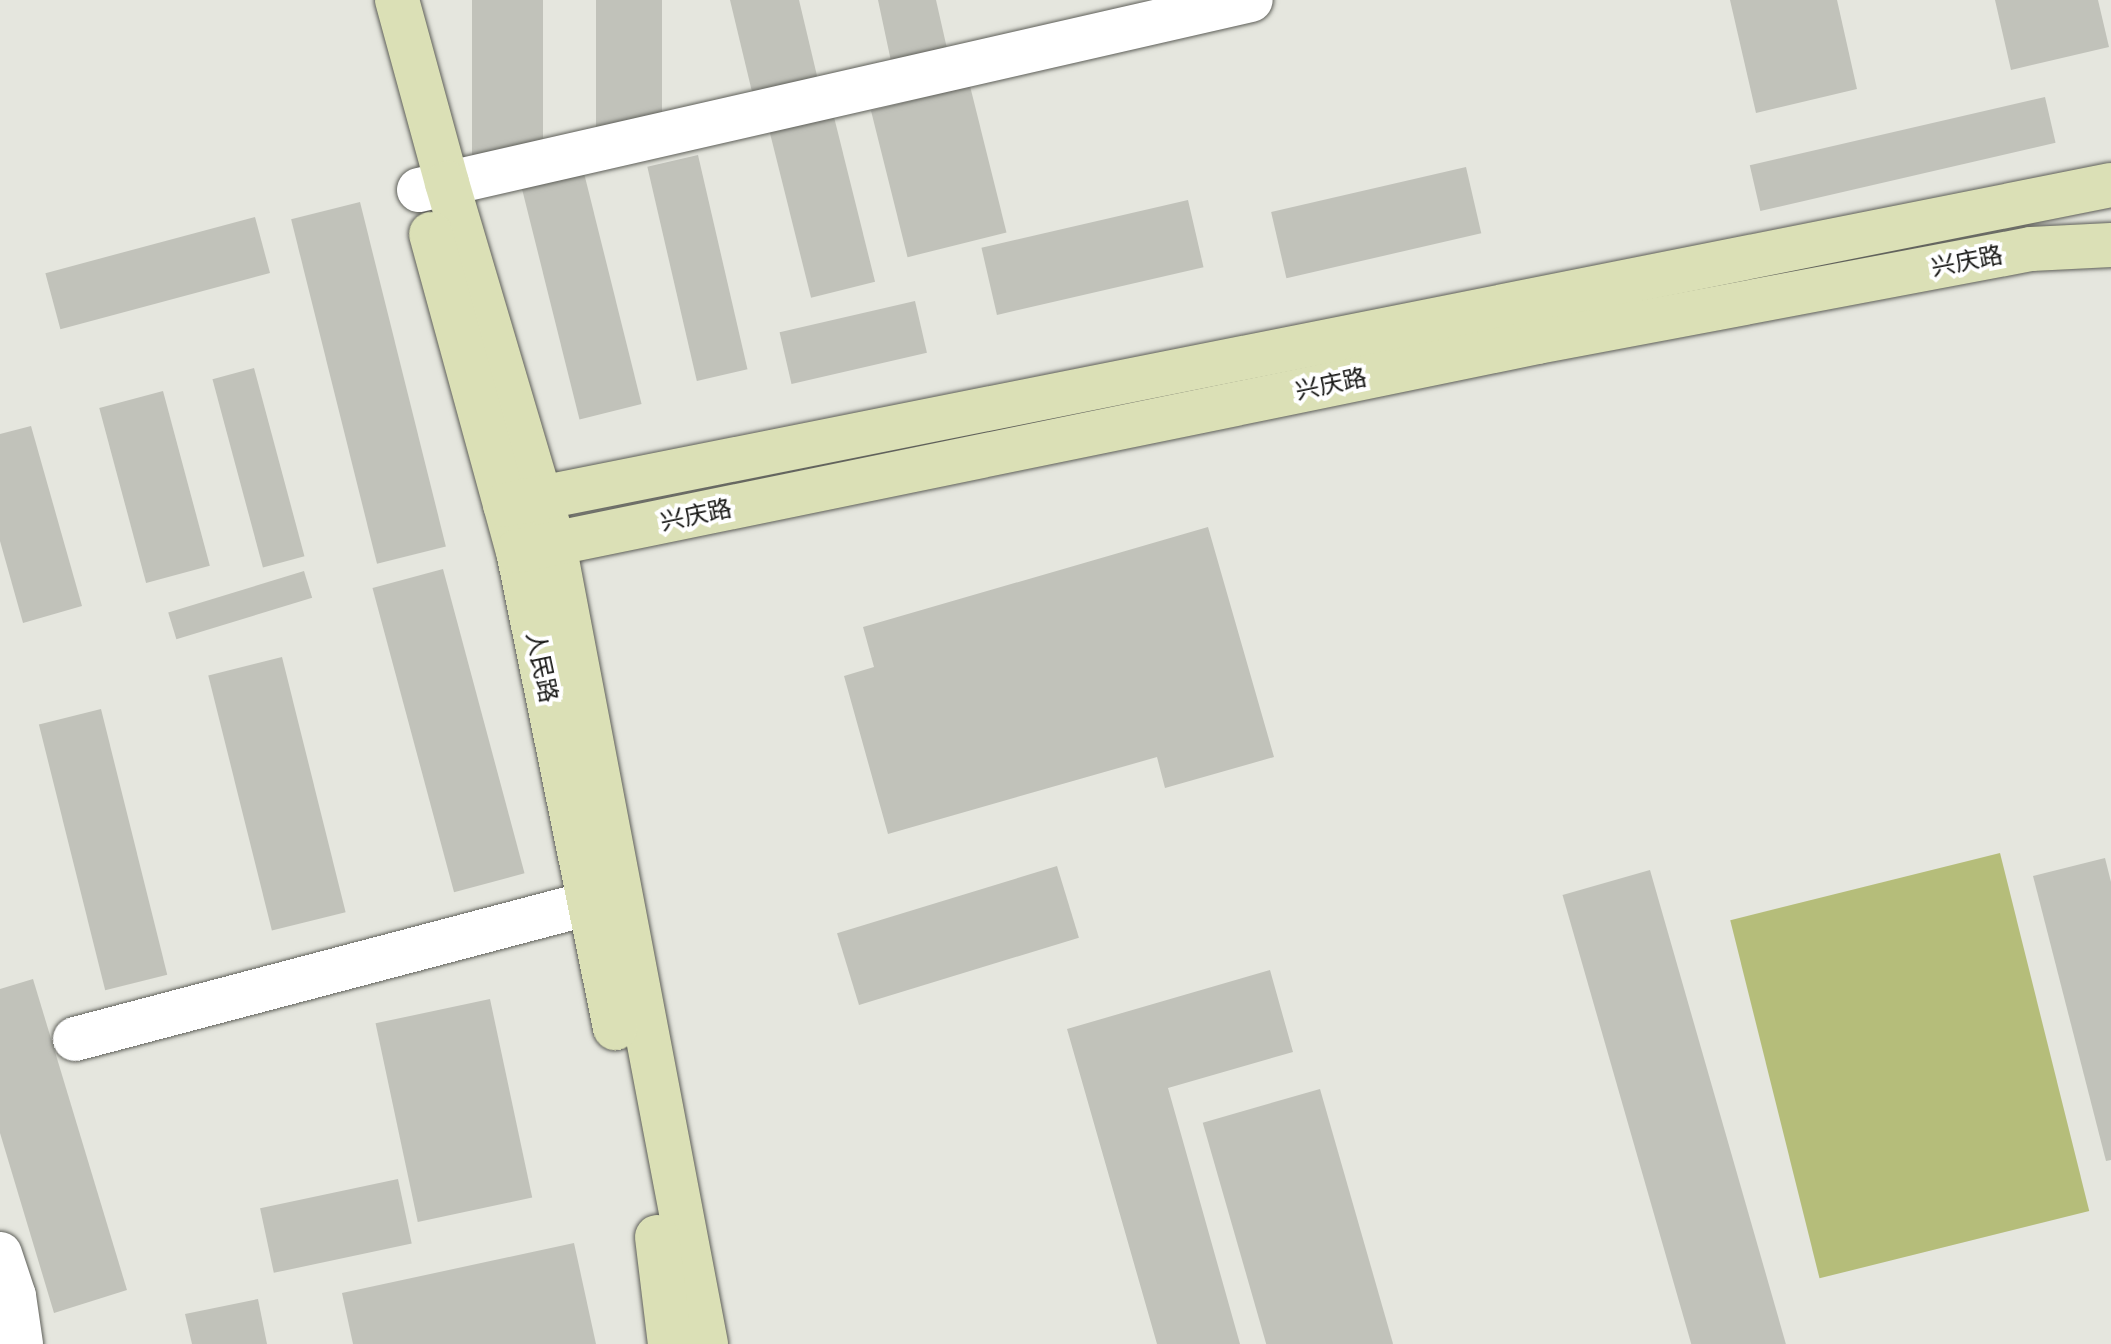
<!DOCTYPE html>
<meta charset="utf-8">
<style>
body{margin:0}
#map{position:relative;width:2111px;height:1344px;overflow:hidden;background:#e5e6de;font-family:"IBM Plex Sans","Noto Sans SC",sans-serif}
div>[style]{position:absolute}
.green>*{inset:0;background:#b5bd7a;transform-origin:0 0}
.building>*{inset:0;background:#c1c2ba;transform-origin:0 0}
.roads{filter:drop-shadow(0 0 2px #5e5f59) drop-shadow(0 0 2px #5e5f59)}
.minor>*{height:44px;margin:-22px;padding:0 22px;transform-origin:22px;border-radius:22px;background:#fff}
.major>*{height:44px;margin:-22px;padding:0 22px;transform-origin:22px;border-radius:22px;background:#dbe0b6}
span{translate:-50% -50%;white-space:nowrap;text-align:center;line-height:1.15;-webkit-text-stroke:8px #fff;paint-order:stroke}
.street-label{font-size:24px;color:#181816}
</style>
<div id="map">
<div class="green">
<div style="left:2000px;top:853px;width:369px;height:278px;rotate:76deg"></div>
</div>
<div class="building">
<div style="left:472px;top:0;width:71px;height:163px"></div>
<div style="left:596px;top:0;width:66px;height:128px"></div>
<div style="clip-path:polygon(730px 0,799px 0,818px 80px,753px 96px)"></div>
<div style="clip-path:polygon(878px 0,936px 0,948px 53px,892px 66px)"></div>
<div style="clip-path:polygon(1730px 0,1837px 0,1857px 89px,1756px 113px)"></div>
<div style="clip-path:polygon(1995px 0,2098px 0,2109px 47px,2011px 70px)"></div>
<div style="left:970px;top:86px;width:151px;height:102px;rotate:76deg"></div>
<div style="left:2045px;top:97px;width:47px;height:303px;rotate:77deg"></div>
<div style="left:833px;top:113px;width:174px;height:66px;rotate:76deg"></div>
<div style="left:698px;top:155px;width:220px;height:52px;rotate:77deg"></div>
<div style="left:1466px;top:167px;width:68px;height:200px;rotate:77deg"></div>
<div style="left:584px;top:173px;width:238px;height:64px;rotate:76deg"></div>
<div style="left:1188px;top:200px;width:69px;height:212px;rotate:77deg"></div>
<div style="left:360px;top:202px;width:355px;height:71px;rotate:76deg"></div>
<div style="left:255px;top:217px;width:58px;height:217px;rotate:75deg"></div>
<div style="left:915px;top:301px;width:53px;height:139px;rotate:77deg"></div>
<div style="left:254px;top:368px;width:195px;height:43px;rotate:75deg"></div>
<div style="left:163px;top:391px;width:181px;height:66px;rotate:75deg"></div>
<div style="clip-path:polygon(31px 426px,82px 606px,23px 623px,0 541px,0 434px)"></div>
<div style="clip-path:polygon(1208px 527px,1274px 757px,1165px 788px,1157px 757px,888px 834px,844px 676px,874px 667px,863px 627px)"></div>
<div style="left:443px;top:569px;width:315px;height:73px;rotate:75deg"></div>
<div style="left:304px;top:571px;width:28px;height:142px;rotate:73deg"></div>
<div style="left:282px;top:657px;width:263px;height:76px;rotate:76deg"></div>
<div style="left:101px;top:709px;width:274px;height:64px;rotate:76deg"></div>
<div style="clip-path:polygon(2105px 858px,2111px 882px,2111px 1160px,2106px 1161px,2033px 876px)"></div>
<div style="left:1057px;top:866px;width:75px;height:230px;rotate:73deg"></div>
<div style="left:1650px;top:870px;width:493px;height:91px;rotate:74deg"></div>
<div style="clip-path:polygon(1270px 970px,1293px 1052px,1168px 1088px,1240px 1344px,1157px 1344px,1067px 1029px)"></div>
<div style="clip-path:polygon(33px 979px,127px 1290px,54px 1313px,0 1133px,0 989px)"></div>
<div style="left:490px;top:999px;width:203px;height:117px;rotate:78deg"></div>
<div style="left:1320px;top:1089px;width:265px;height:122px;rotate:74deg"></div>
<div style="left:398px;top:1179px;width:66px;height:141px;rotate:78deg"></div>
<div style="clip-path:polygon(574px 1243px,596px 1344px,353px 1344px,342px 1293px)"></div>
<div style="clip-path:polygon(258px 1299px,267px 1344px,192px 1344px,185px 1314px)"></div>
</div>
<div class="roads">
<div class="minor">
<div style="left:419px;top:190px;width:853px;rotate:-12.86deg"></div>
<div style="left:75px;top:1039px;width:533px;rotate:-14.79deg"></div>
<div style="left:0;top:1254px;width:44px;rotate:71.6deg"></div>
<div style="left:14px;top:1296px;width:49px;rotate:81.7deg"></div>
</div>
<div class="major">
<div style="left:397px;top:0;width:190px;rotate:74.7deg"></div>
<div style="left:447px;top:183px;width:377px;rotate:73.5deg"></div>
<div style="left:554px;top:544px;width:814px;rotate:79.24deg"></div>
<div style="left:431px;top:234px;width:329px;rotate:74.7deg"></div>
<div style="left:518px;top:551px;width:487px;rotate:78.5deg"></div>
<div style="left:505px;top:505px;width:1638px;rotate:-11.27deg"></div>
<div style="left:518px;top:551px;width:1041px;rotate:-11.58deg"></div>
<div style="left:1538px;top:342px;width:502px;rotate:-10.68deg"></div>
<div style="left:2031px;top:249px;width:80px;rotate:-2.9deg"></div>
<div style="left:657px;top:1237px;width:108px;rotate:83.1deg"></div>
</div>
</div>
<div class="street-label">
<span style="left:1967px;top:261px;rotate:-11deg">兴庆路</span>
<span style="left:1331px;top:384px;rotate:-12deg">兴庆路</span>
<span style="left:696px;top:515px;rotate:-12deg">兴庆路</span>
<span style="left:542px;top:667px;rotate:78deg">人民路</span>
</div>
</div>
